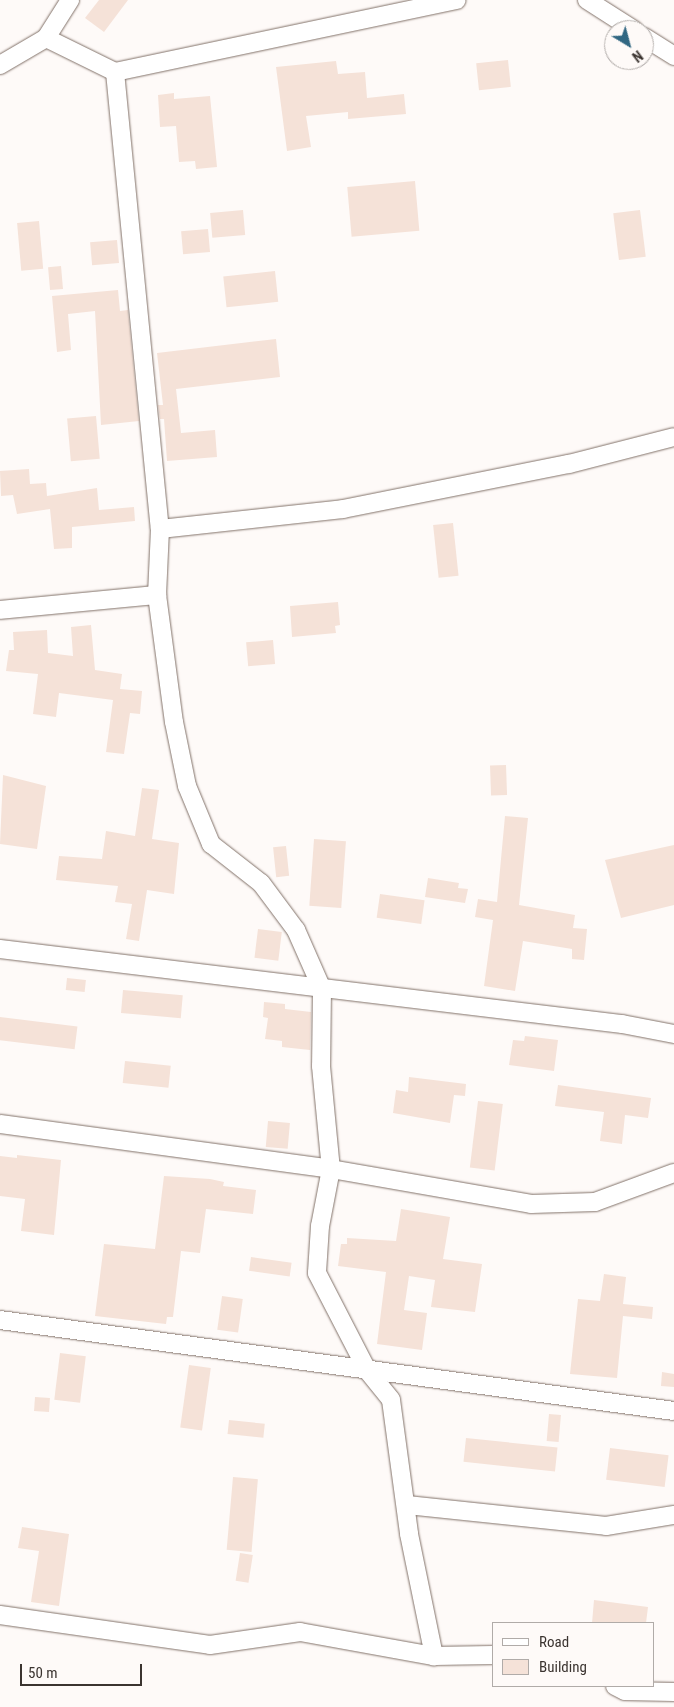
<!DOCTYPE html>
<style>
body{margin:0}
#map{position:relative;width:674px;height:1707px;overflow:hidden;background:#fefaf8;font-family:"Roboto Condensed",sans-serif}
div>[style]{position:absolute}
.building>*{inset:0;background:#f5e2d8;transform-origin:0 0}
.roads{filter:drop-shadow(0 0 1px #827269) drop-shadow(0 0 1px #827269)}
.minor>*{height:18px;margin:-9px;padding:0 9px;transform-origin:9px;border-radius:9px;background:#fff}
span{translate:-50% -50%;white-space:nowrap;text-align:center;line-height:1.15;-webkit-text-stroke:4.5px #fefaf8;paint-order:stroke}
.legend{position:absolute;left:492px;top:1622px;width:162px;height:65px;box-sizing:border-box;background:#fefaf8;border:1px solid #b0aba8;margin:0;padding:6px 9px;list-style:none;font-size:15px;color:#3b3430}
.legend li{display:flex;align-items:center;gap:10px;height:25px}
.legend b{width:25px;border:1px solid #b0aba8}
.north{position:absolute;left:604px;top:20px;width:50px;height:50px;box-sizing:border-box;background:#fefaf8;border:1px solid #b0aba8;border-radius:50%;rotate:143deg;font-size:14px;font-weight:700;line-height:20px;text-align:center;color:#3b3430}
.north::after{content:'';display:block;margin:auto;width:18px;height:22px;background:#316782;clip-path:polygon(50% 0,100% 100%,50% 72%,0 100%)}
.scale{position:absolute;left:20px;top:1664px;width:122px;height:22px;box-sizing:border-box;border:2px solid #3b3430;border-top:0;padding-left:6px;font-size:15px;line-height:18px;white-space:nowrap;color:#3b3430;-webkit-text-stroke:4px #fefaf8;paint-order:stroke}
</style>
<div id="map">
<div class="building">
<div style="clip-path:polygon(99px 0,128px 0,104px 32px,85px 18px)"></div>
<div style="left:508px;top:60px;width:27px;height:32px;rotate:84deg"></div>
<div style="clip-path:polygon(336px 61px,338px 74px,365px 72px,367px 98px,404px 94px,406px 114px,348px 119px,348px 112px,306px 116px,311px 147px,287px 151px,276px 67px)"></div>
<div style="clip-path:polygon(174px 93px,174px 99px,210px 96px,217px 167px,196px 169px,195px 161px,179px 162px,176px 126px,160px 127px,158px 95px)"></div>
<div style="left:415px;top:181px;width:50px;height:68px;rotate:85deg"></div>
<div style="left:243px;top:210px;width:25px;height:33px;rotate:85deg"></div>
<div style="left:640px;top:210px;width:47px;height:27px;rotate:83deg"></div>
<div style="left:39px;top:221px;width:48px;height:22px;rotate:85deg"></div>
<div style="left:208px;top:229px;width:23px;height:27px;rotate:85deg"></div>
<div style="left:117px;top:240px;width:23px;height:27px;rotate:85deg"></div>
<div style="left:61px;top:266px;width:23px;height:13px;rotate:85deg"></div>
<div style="left:275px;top:271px;width:31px;height:52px;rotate:84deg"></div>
<div style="clip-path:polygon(118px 290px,120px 311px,128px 310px,139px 421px,101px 425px,95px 311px,68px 314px,71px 350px,57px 352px,52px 296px)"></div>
<div style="clip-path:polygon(276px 339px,280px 377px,176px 389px,181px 433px,215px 430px,217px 457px,167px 461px,164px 419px,160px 419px,158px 405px,163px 405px,157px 353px)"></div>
<div style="left:96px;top:416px;width:43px;height:29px;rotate:85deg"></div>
<div style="clip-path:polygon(29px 469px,30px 484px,46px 483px,47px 496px,97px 488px,99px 510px,134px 507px,135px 521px,72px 527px,72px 548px,54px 549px,50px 509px,17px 514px,13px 495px,1px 496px,0 471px)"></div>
<div style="left:453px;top:523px;width:53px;height:20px;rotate:84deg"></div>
<div style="clip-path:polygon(338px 602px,340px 625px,335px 626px,336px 633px,292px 637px,290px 606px)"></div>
<div style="clip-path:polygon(91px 625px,95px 670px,122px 674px,120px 689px,142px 691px,140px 714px,130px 713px,124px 754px,106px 752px,113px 700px,59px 693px,56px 717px,33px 714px,38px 674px,6px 671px,9px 650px,14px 650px,13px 632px,47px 630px,48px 653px,73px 656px,71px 627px)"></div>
<div style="left:273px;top:640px;width:24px;height:27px;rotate:85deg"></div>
<div style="left:506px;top:765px;width:30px;height:16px;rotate:88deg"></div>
<div style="clip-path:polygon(3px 775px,46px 786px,37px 849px,0 844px)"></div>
<div style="clip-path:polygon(142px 788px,159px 790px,152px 839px,179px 843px,174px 894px,147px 890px,139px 941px,126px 939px,132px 904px,115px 902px,118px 886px,56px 880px,59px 856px,102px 859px,106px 831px,135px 836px)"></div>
<div style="clip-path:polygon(505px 816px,528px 818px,519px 905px,575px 915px,573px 928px,587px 929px,584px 960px,572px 959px,572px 949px,523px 941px,515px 991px,484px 986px,493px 920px,475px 917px,478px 899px,497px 902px)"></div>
<div style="left:314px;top:839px;width:32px;height:67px;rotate:4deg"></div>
<div style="clip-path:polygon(674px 845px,674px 905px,621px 918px,605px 860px)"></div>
<div style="left:286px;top:846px;width:30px;height:13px;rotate:84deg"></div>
<div style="clip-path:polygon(428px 878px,459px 883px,458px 888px,468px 889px,465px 903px,425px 897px)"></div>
<div style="left:380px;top:894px;width:45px;height:24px;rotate:8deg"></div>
<div style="left:258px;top:929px;width:24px;height:29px;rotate:7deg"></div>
<div style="left:67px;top:978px;width:19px;height:12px;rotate:6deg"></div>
<div style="left:123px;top:990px;width:60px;height:23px;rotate:5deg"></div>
<div style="clip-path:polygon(264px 1002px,285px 1004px,285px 1009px,311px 1012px,310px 1050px,282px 1047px,282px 1041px,265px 1039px,268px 1018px,263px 1017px)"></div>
<div style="left:0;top:1017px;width:78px;height:23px;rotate:7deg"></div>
<div style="clip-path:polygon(525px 1036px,558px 1040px,554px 1071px,509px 1065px,513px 1040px,524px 1041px)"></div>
<div style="left:125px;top:1061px;width:46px;height:22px;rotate:6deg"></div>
<div style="clip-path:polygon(409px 1077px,466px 1084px,465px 1096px,454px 1095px,450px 1123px,393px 1113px,396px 1090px,408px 1092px)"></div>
<div style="clip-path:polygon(558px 1085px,651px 1098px,648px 1118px,625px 1115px,622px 1144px,600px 1141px,604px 1112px,555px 1106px)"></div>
<div style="left:478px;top:1101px;width:25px;height:67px;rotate:7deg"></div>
<div style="left:268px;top:1121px;width:22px;height:26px;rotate:5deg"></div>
<div style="clip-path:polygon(17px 1155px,61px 1160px,54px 1235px,21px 1231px,25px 1199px,0 1196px,0 1156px,17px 1158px)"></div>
<div style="clip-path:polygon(164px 1176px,210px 1179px,224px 1182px,223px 1186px,256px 1190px,253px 1214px,206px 1209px,200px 1253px,181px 1251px,173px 1317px,167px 1317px,166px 1324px,95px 1316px,104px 1244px,155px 1249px)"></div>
<div style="clip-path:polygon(401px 1209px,450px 1217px,443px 1259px,482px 1264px,475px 1312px,431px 1307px,435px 1280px,409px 1276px,404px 1310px,427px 1313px,422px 1350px,377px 1344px,386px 1272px,338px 1266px,341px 1244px,347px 1244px,347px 1238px,396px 1241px)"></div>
<div style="left:251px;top:1257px;width:41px;height:14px;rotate:8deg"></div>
<div style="clip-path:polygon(604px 1274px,626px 1277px,623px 1304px,653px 1307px,652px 1319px,623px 1316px,617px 1378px,570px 1374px,578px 1299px,600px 1301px)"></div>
<div style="left:222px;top:1296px;width:21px;height:34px;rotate:8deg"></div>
<div style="left:60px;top:1353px;width:26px;height:47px;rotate:7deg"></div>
<div style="left:189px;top:1365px;width:22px;height:63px;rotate:8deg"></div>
<div style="clip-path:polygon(662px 1372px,674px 1374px,674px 1387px,661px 1386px)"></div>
<div style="left:35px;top:1397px;width:15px;height:14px;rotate:4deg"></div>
<div style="left:549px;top:1414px;width:12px;height:27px;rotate:5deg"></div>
<div style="left:229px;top:1420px;width:36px;height:14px;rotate:6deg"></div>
<div style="left:466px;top:1438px;width:92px;height:24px;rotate:6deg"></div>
<div style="left:610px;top:1448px;width:59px;height:32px;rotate:7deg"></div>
<div style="left:233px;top:1477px;width:25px;height:73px;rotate:5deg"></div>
<div style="clip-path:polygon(22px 1527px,69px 1534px,59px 1606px,31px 1602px,39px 1551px,18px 1548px)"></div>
<div style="left:240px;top:1553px;width:13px;height:28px;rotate:9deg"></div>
<div style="clip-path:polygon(594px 1600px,648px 1607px,646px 1623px,592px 1623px)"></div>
</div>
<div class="roads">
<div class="minor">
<div style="left:587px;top:0;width:56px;rotate:32.6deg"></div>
<div style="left:644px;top:37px;width:36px;rotate:32deg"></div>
<div style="left:46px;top:38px;width:45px;rotate:-57.7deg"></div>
<div style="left:0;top:65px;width:53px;rotate:-30.4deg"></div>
<div style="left:46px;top:38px;width:77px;rotate:26.2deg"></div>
<div style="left:115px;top:72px;width:349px;rotate:-11.9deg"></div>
<div style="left:115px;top:72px;width:459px;rotate:84.4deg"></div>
<div style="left:160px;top:529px;width:66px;rotate:92.6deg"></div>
<div style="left:157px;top:595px;width:128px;rotate:82.4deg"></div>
<div style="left:174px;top:722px;width:65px;rotate:78.5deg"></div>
<div style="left:187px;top:786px;width:63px;rotate:67.5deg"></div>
<div style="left:211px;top:844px;width:63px;rotate:38deg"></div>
<div style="left:261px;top:883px;width:59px;rotate:53.3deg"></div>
<div style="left:296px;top:930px;width:64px;rotate:66.2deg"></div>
<div style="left:322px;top:989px;width:77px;rotate:90.7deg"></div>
<div style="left:321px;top:1066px;width:103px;rotate:84.5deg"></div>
<div style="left:331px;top:1169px;width:58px;rotate:100.9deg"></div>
<div style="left:320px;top:1226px;width:47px;rotate:93.7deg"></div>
<div style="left:317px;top:1273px;width:109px;rotate:62.7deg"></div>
<div style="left:367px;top:1370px;width:38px;rotate:51deg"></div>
<div style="left:391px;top:1400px;width:135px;rotate:82.3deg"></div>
<div style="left:409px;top:1534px;width:125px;rotate:78.4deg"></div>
<div style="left:160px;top:529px;width:184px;rotate:-6.2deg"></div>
<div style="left:343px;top:509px;width:230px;rotate:-11.3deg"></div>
<div style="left:569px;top:464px;width:108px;rotate:-14.4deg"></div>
<div style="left:0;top:610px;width:158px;rotate:-5.5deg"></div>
<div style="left:0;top:949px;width:627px;rotate:6.88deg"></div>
<div style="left:622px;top:1024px;width:53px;rotate:10.9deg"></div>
<div style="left:0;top:1124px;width:334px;rotate:7.7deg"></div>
<div style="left:331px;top:1169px;width:203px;rotate:9.9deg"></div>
<div style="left:531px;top:1204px;width:64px;rotate:-1.8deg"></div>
<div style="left:595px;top:1202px;width:84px;rotate:-20.2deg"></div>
<div style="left:0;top:1320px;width:680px;rotate:7.69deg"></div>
<div style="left:407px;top:1505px;width:200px;rotate:6deg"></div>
<div style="left:606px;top:1526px;width:69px;rotate:-9.2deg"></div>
<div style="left:0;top:1615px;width:212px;rotate:8.1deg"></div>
<div style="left:210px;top:1645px;width:91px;rotate:-8.2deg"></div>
<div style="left:300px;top:1632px;width:136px;rotate:10.2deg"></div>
<div style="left:434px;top:1656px;width:59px;rotate:-1deg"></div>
<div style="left:615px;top:1686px;width:11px;rotate:27deg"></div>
<div style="left:625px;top:1691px;width:49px;rotate:1.2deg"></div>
</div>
</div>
<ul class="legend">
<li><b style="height:6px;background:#fff"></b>Road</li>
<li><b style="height:14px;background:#f5e2d8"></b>Building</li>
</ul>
<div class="north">N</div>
<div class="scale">50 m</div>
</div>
